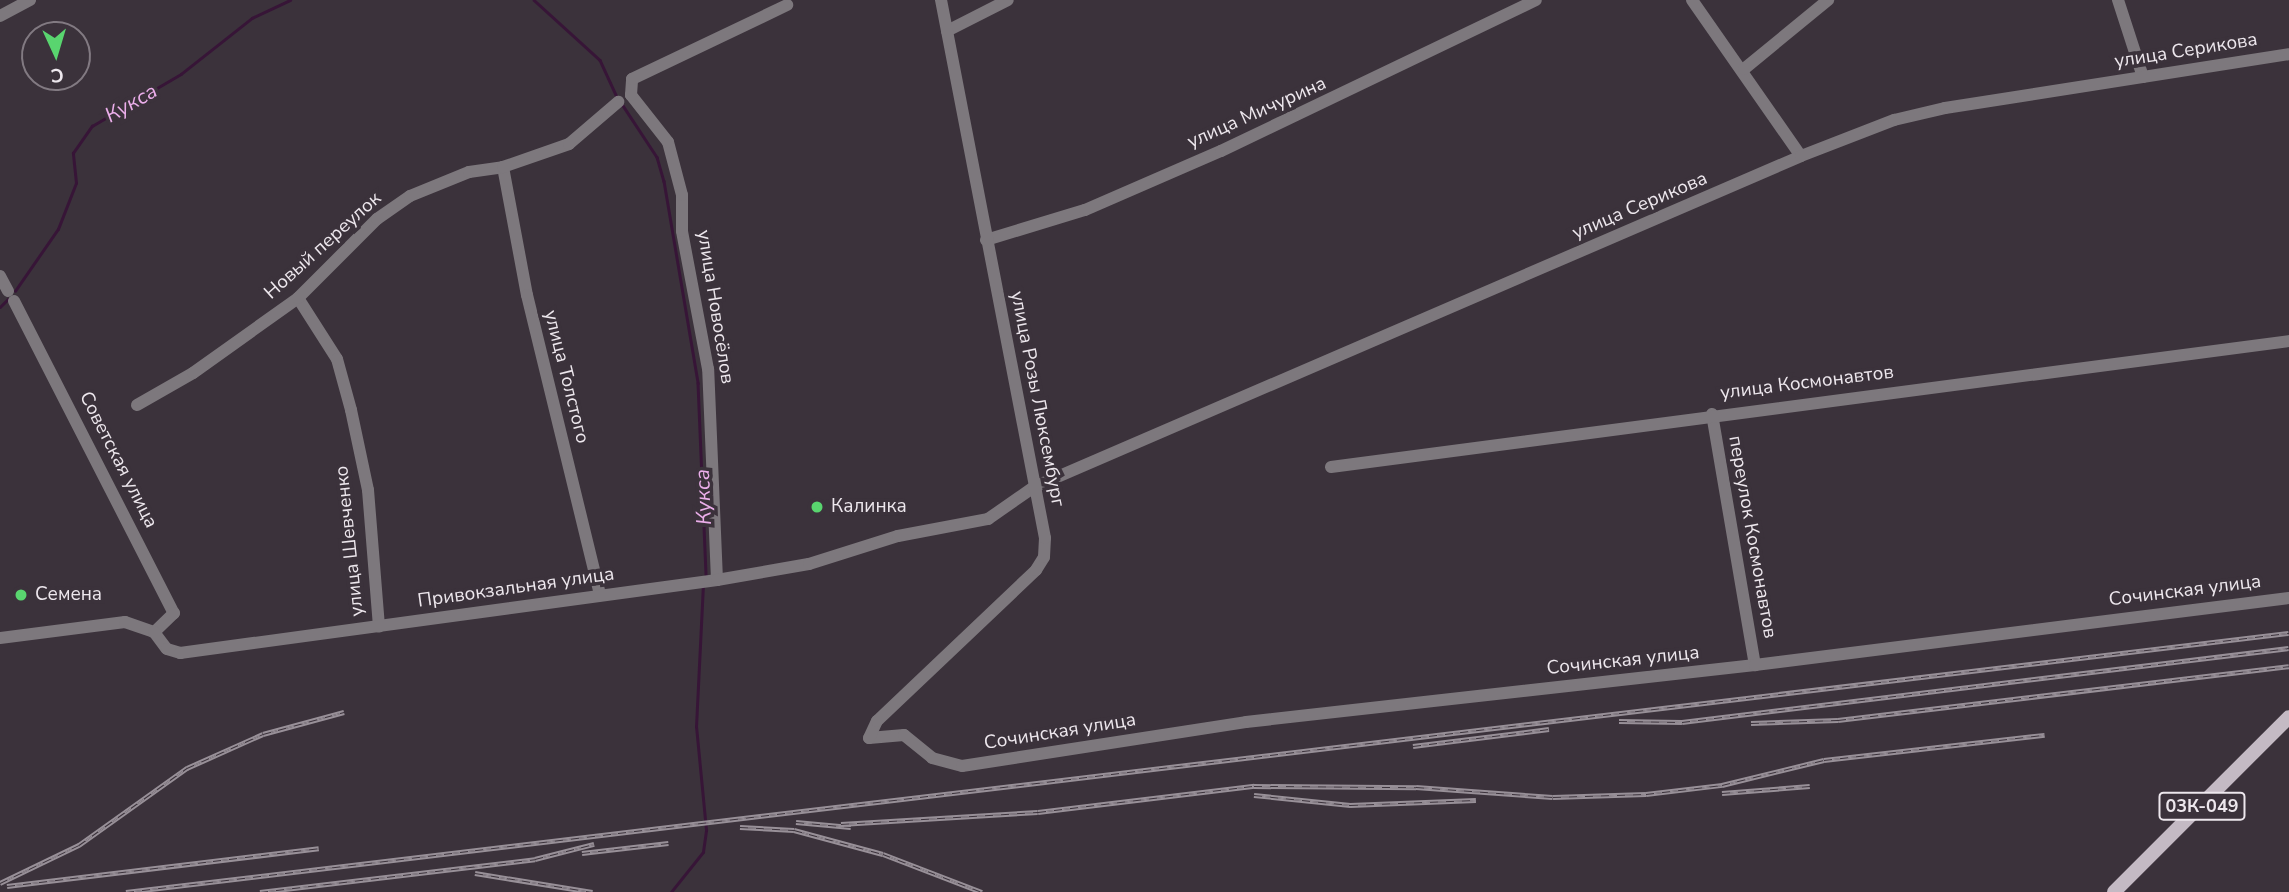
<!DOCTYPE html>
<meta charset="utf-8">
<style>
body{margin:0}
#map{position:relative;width:2289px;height:892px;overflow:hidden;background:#3b323b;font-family:"Nunito Sans",sans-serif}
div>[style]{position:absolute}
.stream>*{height:2.5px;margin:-1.25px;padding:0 1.25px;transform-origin:1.25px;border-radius:1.25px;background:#371537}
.minor>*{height:12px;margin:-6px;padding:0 6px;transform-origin:6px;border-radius:6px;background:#7d787d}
.major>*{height:14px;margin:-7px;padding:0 7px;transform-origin:7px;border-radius:7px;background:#c4bac4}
.rail>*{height:5px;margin-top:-2.5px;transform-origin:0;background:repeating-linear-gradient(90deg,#3b323b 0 8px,#989098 0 16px);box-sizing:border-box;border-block:2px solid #989098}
.dots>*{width:19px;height:19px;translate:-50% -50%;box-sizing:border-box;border:4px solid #3b323b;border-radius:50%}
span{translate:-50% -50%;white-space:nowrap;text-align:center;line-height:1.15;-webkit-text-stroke:7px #3b323b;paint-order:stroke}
.shield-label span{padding:2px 5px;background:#3b323b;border:2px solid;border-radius:5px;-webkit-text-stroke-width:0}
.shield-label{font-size:18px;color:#ede7ed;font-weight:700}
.street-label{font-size:19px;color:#ede7ed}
.poi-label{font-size:19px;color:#ede7ed}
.left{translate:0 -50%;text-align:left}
.water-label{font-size:21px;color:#ebaeea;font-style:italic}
.north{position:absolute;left:21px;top:21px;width:70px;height:70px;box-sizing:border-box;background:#3b323b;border:2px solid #827a82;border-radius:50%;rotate:176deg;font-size:19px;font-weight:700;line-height:28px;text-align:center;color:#ede7ed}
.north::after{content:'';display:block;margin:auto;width:24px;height:32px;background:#59d56f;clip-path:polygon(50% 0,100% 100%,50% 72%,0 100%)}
</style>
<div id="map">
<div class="stream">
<div style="left:534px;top:0;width:89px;rotate:42.3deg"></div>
<div style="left:600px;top:60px;width:41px;rotate:65.3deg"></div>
<div style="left:622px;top:104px;width:64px;rotate:56.6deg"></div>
<div style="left:657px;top:157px;width:25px;rotate:74deg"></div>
<div style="left:664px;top:181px;width:205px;rotate:80.4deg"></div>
<div style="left:698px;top:383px;width:193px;rotate:87.6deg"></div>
<div style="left:15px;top:291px;width:75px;rotate:-55.3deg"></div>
<div style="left:58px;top:229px;width:49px;rotate:-68.6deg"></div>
<div style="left:76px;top:183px;width:30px;rotate:-96deg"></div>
<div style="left:73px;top:153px;width:33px;rotate:-55deg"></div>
<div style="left:92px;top:126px;width:103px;rotate:-30.3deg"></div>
<div style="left:181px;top:74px;width:90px;rotate:-38.3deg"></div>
<div style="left:252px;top:18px;width:42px;rotate:-25.3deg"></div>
<div style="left:0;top:307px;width:11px;rotate:-45deg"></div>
<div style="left:671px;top:892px;width:51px;rotate:-51.3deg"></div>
<div style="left:703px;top:852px;width:22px;rotate:-82deg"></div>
<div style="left:706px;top:830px;width:103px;rotate:-95.5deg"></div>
<div style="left:696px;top:727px;width:141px;rotate:-87.2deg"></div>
</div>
<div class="minor">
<div style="left:1692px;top:0;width:190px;rotate:55.1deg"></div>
<div style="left:2118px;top:0;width:81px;rotate:72deg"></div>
<div style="left:0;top:16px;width:34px;rotate:-28deg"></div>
<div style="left:947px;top:31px;width:68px;rotate:-26.9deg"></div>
<div style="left:1744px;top:69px;width:109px;rotate:-39.4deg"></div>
<div style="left:503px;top:167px;width:130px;rotate:79.4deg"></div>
<div style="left:527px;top:295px;width:309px;rotate:76.3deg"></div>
<div style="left:986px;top:240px;width:103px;rotate:-16.9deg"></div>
<div style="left:1085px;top:210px;width:148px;rotate:-23.5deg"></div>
<div style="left:1221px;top:151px;width:349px;rotate:-25.6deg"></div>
<div style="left:0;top:276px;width:17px;rotate:62deg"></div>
<div style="left:298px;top:298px;width:72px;rotate:57.4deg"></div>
<div style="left:337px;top:359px;width:53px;rotate:74.6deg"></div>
<div style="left:351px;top:410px;width:82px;rotate:78deg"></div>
<div style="left:368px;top:490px;width:137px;rotate:85.4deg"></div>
<div style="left:14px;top:301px;width:351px;rotate:62.9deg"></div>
<div style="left:174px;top:613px;width:28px;rotate:136deg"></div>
<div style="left:137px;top:405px;width:64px;rotate:-29.7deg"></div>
<div style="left:193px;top:373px;width:129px;rotate:-35.5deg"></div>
<div style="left:298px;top:298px;width:112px;rotate:-45deg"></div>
<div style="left:377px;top:219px;width:40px;rotate:-34.9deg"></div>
<div style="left:410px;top:196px;width:64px;rotate:-22.1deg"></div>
<div style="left:469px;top:172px;width:34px;rotate:-8deg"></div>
<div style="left:503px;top:167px;width:70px;rotate:-19.2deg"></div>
<div style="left:569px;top:144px;width:65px;rotate:-40.6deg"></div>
<div style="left:1712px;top:414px;width:255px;rotate:80.3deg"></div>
<div style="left:1331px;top:467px;width:966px;rotate:-7.49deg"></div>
<div style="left:717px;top:580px;width:211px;rotate:-92.4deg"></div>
<div style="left:708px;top:369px;width:140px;rotate:-100.7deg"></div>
<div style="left:682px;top:231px;width:36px;rotate:-90deg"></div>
<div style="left:682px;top:195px;width:55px;rotate:-104.8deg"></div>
<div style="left:668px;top:142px;width:60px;rotate:-128.2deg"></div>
<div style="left:631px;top:95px;width:16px;rotate:-86deg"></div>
<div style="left:632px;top:79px;width:172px;rotate:-25.5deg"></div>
<div style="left:0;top:638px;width:126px;rotate:-7.3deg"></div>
<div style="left:125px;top:622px;width:31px;rotate:19deg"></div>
<div style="left:154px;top:632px;width:21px;rotate:53deg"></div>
<div style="left:167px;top:649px;width:14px;rotate:17deg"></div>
<div style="left:180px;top:653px;width:542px;rotate:-7.74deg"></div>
<div style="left:717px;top:580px;width:93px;rotate:-9.9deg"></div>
<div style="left:809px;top:564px;width:93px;rotate:-17.5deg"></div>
<div style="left:898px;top:536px;width:92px;rotate:-10.7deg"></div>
<div style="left:988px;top:519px;width:56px;rotate:-34.8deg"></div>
<div style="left:1034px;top:487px;width:835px;rotate:-23.34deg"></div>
<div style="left:1801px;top:156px;width:100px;rotate:-21.2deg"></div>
<div style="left:1894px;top:120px;width:52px;rotate:-13.2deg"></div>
<div style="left:1945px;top:108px;width:348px;rotate:-8.9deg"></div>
<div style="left:869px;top:738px;width:35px;rotate:-5deg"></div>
<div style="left:904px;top:735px;width:36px;rotate:39deg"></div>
<div style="left:932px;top:758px;width:31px;rotate:15deg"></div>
<div style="left:962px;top:766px;width:287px;rotate:-8.8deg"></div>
<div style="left:1246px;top:722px;width:512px;rotate:-6.39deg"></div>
<div style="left:1755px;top:665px;width:538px;rotate:-7.15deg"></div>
<div style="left:869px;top:738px;width:19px;rotate:-65deg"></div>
<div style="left:877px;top:721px;width:219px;rotate:-43.5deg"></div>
<div style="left:1036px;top:570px;width:15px;rotate:-58deg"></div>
<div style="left:1044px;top:557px;width:19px;rotate:-87deg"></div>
<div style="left:1045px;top:538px;width:548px;rotate:-100.94deg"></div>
</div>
<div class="major">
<div style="left:2114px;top:892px;width:247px;rotate:-45deg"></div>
</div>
<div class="rail">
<div style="left:1619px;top:721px;width:63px;rotate:0.9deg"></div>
<div style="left:1682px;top:722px;width:611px;rotate:-6.95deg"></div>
<div style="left:1751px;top:723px;width:87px;rotate:-2deg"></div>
<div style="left:1838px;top:720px;width:454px;rotate:-6.8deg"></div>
<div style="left:1413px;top:746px;width:137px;rotate:-7.1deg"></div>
<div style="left:1722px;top:793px;width:88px;rotate:-4.5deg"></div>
<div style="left:1254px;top:795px;width:97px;rotate:5.9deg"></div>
<div style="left:1350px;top:805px;width:126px;rotate:-2.3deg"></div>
<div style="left:796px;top:822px;width:55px;rotate:5.2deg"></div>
<div style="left:841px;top:824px;width:197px;rotate:-3.5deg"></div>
<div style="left:1038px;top:812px;width:218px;rotate:-6.9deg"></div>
<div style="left:1254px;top:786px;width:162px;rotate:0.4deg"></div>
<div style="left:1416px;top:787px;width:137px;rotate:4.2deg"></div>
<div style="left:1553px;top:797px;width:93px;rotate:-1.8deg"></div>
<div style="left:1646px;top:794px;width:77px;rotate:-6.8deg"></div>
<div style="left:1722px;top:785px;width:105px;rotate:-13.8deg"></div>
<div style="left:1824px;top:760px;width:222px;rotate:-6.5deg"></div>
<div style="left:740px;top:827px;width:54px;rotate:3.2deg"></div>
<div style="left:794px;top:830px;width:92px;rotate:15.1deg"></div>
<div style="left:883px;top:854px;width:106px;rotate:21deg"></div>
<div style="left:582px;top:853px;width:87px;rotate:-6.6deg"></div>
<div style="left:475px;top:873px;width:119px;rotate:9.2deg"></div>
<div style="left:0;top:883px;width:88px;rotate:-25.7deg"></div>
<div style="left:79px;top:845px;width:133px;rotate:-35.5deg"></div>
<div style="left:187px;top:768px;width:83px;rotate:-24.1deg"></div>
<div style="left:263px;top:734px;width:84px;rotate:-15.2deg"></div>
<div style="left:7px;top:886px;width:314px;rotate:-6.9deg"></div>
<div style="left:126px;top:892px;width:2178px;rotate:-6.83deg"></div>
<div style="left:260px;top:892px;width:277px;rotate:-6.8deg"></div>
<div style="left:535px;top:859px;width:61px;rotate:-14.3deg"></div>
</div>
<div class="dots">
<div style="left:817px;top:507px;background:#59d56f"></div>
<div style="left:21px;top:595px;background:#59d56f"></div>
</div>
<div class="shield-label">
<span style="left:2202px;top:806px">03К-049</span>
</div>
<div class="street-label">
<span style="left:2186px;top:51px;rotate:-9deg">улица Серикова</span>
<span style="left:1257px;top:113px;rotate:-24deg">улица Мичурина</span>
<span style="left:1640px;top:206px;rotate:-23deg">улица Серикова</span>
<span style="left:323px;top:246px;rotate:-42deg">Новый переулок</span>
<span style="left:715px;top:307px;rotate:81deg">улица Новосёлов</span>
<span style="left:566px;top:377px;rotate:76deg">улица Толстого</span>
<span style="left:1807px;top:383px;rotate:-7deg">улица Космонавтов</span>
<span style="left:1037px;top:399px;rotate:79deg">улица Розы Люксембург</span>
<span style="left:118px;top:460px;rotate:63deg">Советская улица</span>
<span style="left:1752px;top:537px;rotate:80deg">переулок Космонавтов</span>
<span style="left:350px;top:541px;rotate:-96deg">улица Шевченко</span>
<span style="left:516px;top:588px;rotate:-8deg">Привокзальная улица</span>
<span style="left:2185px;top:591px;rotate:-7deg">Сочинская улица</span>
<span style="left:1623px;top:661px;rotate:-6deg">Сочинская улица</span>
<span style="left:1060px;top:732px;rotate:-9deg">Сочинская улица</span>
</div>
<div class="poi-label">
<span class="left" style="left:831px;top:507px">Калинка</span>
<span class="left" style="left:35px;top:595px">Семена</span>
</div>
<div class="water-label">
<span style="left:131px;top:103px;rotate:-30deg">Кукса</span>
<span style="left:703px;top:497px;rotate:-92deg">Кукса</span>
</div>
<div class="north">С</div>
</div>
